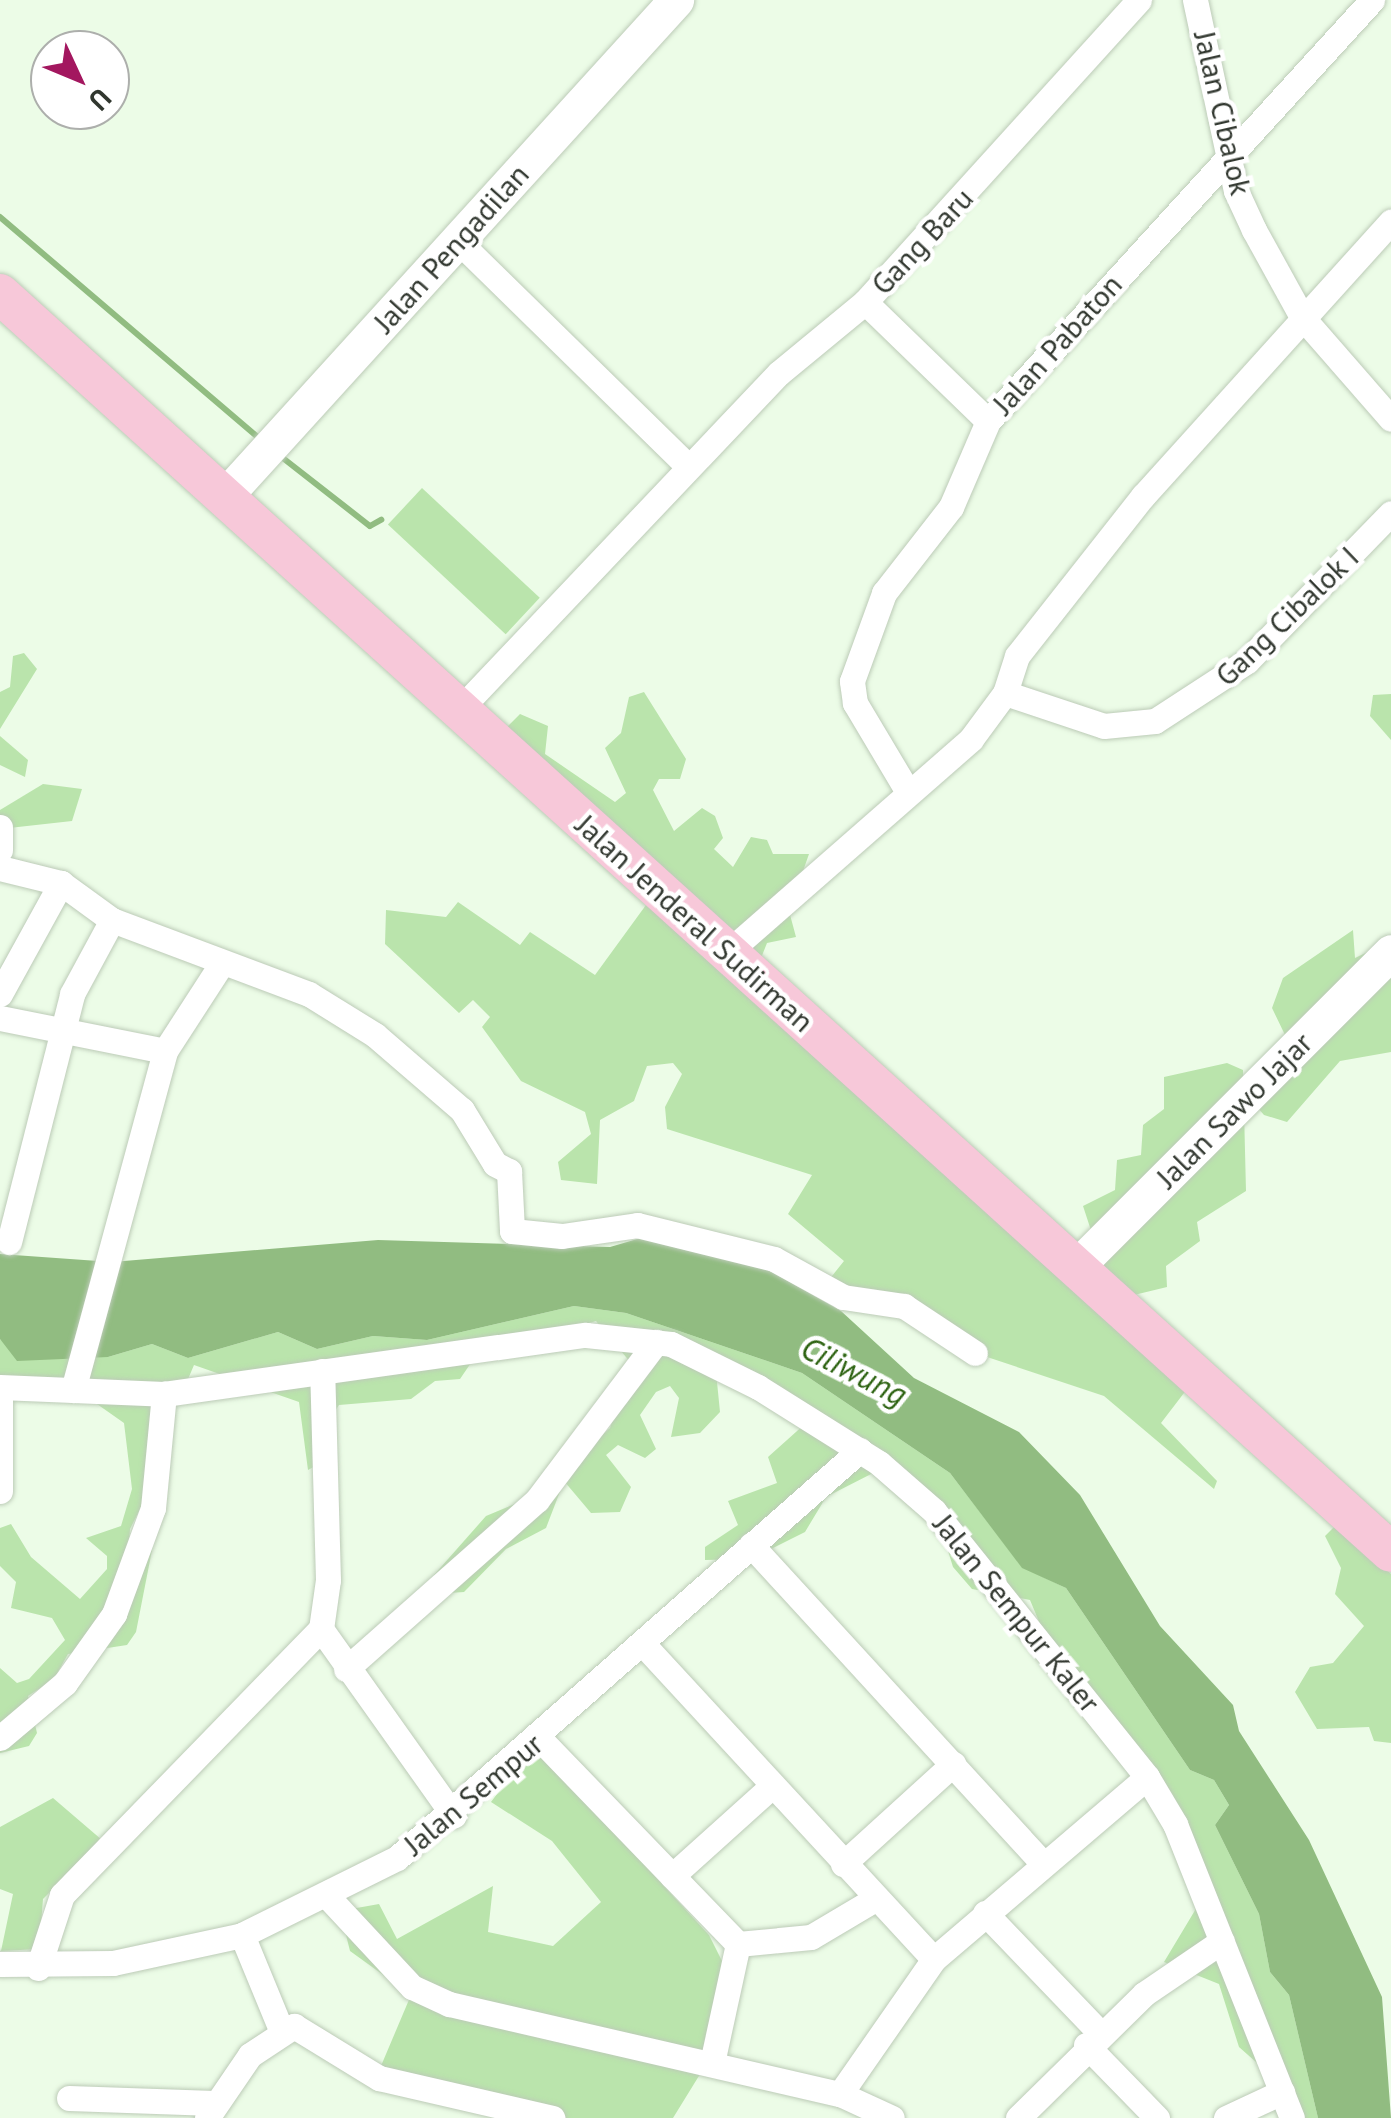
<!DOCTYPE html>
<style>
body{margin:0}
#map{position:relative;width:1391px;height:2118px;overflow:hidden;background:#ecfce7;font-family:"PT Sans",sans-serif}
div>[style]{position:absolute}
.green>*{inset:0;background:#bae4ac;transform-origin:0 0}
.water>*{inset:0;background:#91bc81}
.stream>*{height:6px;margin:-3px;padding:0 3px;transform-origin:3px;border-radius:3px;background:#91bc81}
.roads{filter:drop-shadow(0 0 2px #bccbb7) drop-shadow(0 0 2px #bccbb7)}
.street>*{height:25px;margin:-12.5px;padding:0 12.5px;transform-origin:12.5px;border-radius:12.5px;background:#fff}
.secondary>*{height:35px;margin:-17.5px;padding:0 17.5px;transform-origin:17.5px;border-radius:17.5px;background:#fff}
.primary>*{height:40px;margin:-20px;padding:0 20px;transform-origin:20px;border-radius:20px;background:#f7c8d9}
span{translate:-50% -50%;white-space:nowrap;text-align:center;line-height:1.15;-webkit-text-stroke:9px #fff;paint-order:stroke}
.street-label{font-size:30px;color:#31372f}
.water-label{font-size:32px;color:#2c6210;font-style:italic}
.north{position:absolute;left:30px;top:30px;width:100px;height:100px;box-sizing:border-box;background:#fff;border:2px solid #adafac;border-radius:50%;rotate:134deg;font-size:28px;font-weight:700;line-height:40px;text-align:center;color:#31372f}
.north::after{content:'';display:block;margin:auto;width:35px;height:45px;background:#a3175f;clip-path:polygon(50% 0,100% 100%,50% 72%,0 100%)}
</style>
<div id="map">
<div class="green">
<div style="left:422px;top:488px;width:161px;height:50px;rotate:43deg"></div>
<div style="clip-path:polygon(24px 653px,37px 669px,0 729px,0 692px,10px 687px,13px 656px)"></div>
<div style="clip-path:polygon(644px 692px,686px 759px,680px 779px,659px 779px,653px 790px,674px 831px,702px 808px,715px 816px,723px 838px,714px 849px,733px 867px,751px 837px,767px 840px,773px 854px,809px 854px,789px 911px,796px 937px,767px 943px,759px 963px,1197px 1376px,1161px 1423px,1217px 1481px,1214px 1489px,1104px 1396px,975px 1353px,953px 1330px,824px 1286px,844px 1261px,788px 1214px,812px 1175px,667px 1129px,665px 1107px,682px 1074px,673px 1063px,647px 1066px,634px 1101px,600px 1120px,597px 1184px,561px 1180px,558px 1162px,591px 1134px,585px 1112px,521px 1081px,482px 1027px,490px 1017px,473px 1000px,459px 1013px,385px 944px,386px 910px,446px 917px,458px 902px,520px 945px,530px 932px,595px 975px,654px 894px,505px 729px,520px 714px,548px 726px,545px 754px,615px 802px,626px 793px,605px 748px,621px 733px,629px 697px)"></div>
<div style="clip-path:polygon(1391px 694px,1391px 740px,1370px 716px,1373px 695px)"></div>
<div style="clip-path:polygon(0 736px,28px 760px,25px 777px,0 765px)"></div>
<div style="clip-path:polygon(43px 784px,82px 789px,72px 821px,0 829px,0 810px)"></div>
<div style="clip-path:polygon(1353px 930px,1355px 958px,1391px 941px,1391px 1052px,1340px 1061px,1287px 1122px,1264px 1115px,1257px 1107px,1286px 1037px,1272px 1008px,1283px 978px)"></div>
<div style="clip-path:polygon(1227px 1063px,1243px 1070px,1246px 1191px,1197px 1222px,1200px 1241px,1166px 1266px,1167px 1287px,1134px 1295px,1106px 1276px,1083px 1206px,1115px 1190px,1117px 1160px,1141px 1155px,1143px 1125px,1164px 1109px,1164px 1077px)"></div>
<div style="clip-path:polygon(574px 1306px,626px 1313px,802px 1373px,950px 1473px,1022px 1567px,1066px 1588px,1190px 1770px,1214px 1780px,1229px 1805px,1215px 1825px,1259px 1914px,1270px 1972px,1289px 1995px,1318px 2118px,1286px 2118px,1274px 2078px,1239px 2047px,1219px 1984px,1164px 1962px,1200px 1902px,1187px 1863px,1110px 1739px,1075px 1708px,1030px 1600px,972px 1589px,953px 1567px,940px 1525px,877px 1471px,826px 1497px,805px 1532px,751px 1559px,705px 1560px,705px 1547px,738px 1525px,728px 1501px,777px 1483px,768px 1457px,806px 1423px,716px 1372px,720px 1412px,700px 1433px,671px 1437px,679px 1398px,670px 1386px,656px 1392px,640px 1415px,656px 1449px,645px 1458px,618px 1445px,606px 1455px,631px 1487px,620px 1512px,591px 1513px,564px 1481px,546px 1528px,506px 1549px,464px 1592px,448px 1593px,434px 1575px,486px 1516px,534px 1496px,610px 1428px,631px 1363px,596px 1321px,477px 1354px,460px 1379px,435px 1381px,411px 1399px,339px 1405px,331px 1417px,334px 1456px,308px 1470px,299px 1402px,194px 1365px,177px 1405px,163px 1412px,149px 1491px,130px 1529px,129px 1543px,152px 1550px,136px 1632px,127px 1645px,68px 1654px,54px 1679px,28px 1696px,37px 1733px,29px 1746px,0 1753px,0 1668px,17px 1683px,29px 1679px,65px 1640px,52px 1618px,11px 1608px,16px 1582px,0 1566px,0 1528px,11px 1524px,31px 1557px,80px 1599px,107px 1569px,107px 1556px,86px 1538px,121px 1526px,132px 1489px,124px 1423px,87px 1397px,0 1387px,0 1339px,24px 1357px,108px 1357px,152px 1344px,188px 1358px,278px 1332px,317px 1349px,373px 1336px,427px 1340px)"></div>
<div style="clip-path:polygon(1336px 1525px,1391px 1574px,1391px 1743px,1374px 1741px,1369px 1727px,1317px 1729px,1295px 1692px,1310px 1667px,1333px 1663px,1364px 1626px,1335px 1594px,1341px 1568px,1325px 1536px)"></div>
<div style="clip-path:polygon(534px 1745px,709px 1935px,728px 1973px,710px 2058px,673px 2118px,565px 2118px,378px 2073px,411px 1995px,350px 1951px,340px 1911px,379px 1904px,397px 1939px,493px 1886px,488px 1932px,553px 1946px,601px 1902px,552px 1841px,491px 1802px)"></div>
<div style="clip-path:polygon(53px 1798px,102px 1840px,43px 1899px,39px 1949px,1px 1951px,13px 1894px,0 1889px,0 1827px)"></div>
</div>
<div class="water">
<div style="clip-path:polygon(644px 1237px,761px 1266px,841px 1311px,914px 1378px,1019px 1432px,1080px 1495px,1160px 1626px,1233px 1705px,1239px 1731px,1309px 1840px,1382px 1997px,1391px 2118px,1318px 2118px,1289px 1995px,1270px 1972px,1259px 1914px,1215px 1825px,1229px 1805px,1214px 1780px,1190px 1770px,1066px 1588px,1022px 1568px,950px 1473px,802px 1373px,626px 1313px,574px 1306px,427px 1340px,373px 1336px,317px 1349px,278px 1332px,188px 1358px,152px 1344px,108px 1357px,17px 1361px,0 1339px,0 1254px,112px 1262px,378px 1240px,610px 1247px)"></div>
</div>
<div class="stream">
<div style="left:0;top:217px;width:343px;rotate:40.5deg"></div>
<div style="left:279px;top:455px;width:115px;rotate:38deg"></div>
<div style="left:370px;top:526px;width:13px;rotate:-29deg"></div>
</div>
<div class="roads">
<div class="street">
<div style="left:1195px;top:0;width:195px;rotate:77.9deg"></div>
<div style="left:1236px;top:191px;width:43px;rotate:65.2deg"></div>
<div style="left:1254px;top:230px;width:99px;rotate:61.1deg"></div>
<div style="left:1302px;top:317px;width:135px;rotate:48.9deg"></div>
<div style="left:458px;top:241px;width:323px;rotate:44.4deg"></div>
<div style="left:865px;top:302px;width:171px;rotate:44.1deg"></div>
<div style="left:1005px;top:693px;width:104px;rotate:18.4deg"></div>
<div style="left:1104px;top:726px;width:51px;rotate:-5.6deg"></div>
<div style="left:1155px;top:721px;width:110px;rotate:-33.1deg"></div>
<div style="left:1247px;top:661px;width:206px;rotate:-45.8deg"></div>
<div style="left:460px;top:709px;width:463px;rotate:-46.5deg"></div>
<div style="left:779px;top:373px;width:112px;rotate:-39.5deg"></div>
<div style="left:865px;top:302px;width:408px;rotate:-47.8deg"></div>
<div style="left:908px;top:792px;width:104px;rotate:-120.8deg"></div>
<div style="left:855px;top:703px;width:22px;rotate:-98deg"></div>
<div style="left:852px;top:681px;width:94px;rotate:-70deg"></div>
<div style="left:884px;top:593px;width:109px;rotate:-52.1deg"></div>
<div style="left:951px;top:507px;width:94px;rotate:-66.7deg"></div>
<div style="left:988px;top:421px;width:570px;rotate:-47.63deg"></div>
<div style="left:0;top:827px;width:23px;rotate:90deg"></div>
<div style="left:0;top:868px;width:63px;rotate:13.8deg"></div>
<div style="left:61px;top:883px;width:63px;rotate:36deg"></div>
<div style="left:112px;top:920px;width:210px;rotate:20.6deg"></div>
<div style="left:309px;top:994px;width:78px;rotate:31.8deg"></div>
<div style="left:375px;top:1035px;width:115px;rotate:40.8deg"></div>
<div style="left:462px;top:1110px;width:63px;rotate:58.6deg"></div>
<div style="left:495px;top:1164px;width:16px;rotate:27deg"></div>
<div style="left:509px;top:1171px;width:60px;rotate:87.1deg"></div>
<div style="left:512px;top:1231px;width:50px;rotate:5.7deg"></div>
<div style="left:562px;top:1236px;width:76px;rotate:-8.3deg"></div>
<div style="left:637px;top:1225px;width:141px;rotate:13.9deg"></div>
<div style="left:774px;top:1259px;width:79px;rotate:28.8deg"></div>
<div style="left:843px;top:1297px;width:62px;rotate:8.4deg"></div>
<div style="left:904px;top:1306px;width:85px;rotate:33.5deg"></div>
<div style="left:728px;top:952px;width:323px;rotate:-41.2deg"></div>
<div style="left:971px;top:739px;width:57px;rotate:-53.5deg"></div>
<div style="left:1005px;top:693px;width:39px;rotate:-72deg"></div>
<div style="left:1017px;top:656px;width:204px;rotate:-51.8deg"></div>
<div style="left:1143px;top:496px;width:370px;rotate:-47.9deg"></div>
<div style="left:0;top:994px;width:127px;rotate:-61.2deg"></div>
<div style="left:0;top:1018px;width:168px;rotate:11.3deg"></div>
<div style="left:9px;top:1242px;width:256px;rotate:-75.7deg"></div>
<div style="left:72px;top:994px;width:84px;rotate:-61.6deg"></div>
<div style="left:0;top:1387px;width:164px;rotate:2.4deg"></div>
<div style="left:164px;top:1394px;width:426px;rotate:-8deg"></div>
<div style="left:586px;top:1335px;width:85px;rotate:6deg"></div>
<div style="left:671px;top:1344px;width:97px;rotate:26.3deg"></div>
<div style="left:758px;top:1387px;width:143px;rotate:32.1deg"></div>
<div style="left:879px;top:1463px;width:73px;rotate:41.1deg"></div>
<div style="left:934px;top:1511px;width:341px;rotate:51.3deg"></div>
<div style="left:1147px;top:1777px;width:55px;rotate:59.2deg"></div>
<div style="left:1175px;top:1824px;width:316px;rotate:68.3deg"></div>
<div style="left:73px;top:1390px;width:351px;rotate:-74.8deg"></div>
<div style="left:165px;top:1051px;width:105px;rotate:-57.1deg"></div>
<div style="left:0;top:1399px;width:92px;rotate:90deg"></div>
<div style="left:751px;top:1545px;width:430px;rotate:47.5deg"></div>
<div style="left:321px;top:1629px;width:49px;rotate:-81.9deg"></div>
<div style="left:328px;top:1580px;width:209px;rotate:-91.6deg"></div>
<div style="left:642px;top:1643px;width:430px;rotate:47.3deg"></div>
<div style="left:346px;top:1669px;width:255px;rotate:-41.5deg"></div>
<div style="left:537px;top:1500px;width:198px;rotate:-53deg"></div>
<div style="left:0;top:1738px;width:85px;rotate:-40.2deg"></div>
<div style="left:65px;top:1683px;width:85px;rotate:-54.6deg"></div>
<div style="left:114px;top:1614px;width:113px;rotate:-69.8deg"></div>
<div style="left:153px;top:1508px;width:115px;rotate:-84.5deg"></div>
<div style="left:540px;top:1739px;width:285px;rotate:46deg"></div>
<div style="left:738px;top:1944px;width:73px;rotate:-5.5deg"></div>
<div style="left:811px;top:1937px;width:74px;rotate:-30.7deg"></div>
<div style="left:843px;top:1864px;width:149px;rotate:-42.3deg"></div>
<div style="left:672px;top:1876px;width:135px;rotate:-42deg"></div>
<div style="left:328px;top:1897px;width:123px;rotate:47deg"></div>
<div style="left:412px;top:1987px;width:41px;rotate:24.7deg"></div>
<div style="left:449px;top:2004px;width:401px;rotate:13deg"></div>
<div style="left:840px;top:2094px;width:57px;rotate:24.8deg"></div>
<div style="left:985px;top:1913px;width:166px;rotate:46.2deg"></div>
<div style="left:242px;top:1935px;width:100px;rotate:67.6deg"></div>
<div style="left:0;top:1964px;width:113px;rotate:-0.5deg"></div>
<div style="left:113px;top:1963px;width:132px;rotate:-12.2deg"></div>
<div style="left:242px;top:1935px;width:173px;rotate:-26.4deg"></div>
<div style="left:397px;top:1858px;width:617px;rotate:-41.39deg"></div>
<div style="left:38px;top:1968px;width:77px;rotate:-71.8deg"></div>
<div style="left:62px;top:1895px;width:371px;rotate:-45.8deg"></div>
<div style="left:321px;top:1629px;width:229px;rotate:54.6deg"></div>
<div style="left:1086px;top:2045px;width:102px;rotate:45.8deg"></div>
<div style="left:712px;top:2063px;width:122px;rotate:-77.7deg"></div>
<div style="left:840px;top:2094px;width:165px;rotate:-55.2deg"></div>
<div style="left:934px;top:1959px;width:280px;rotate:-40.5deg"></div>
<div style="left:69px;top:2098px;width:145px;rotate:2deg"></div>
<div style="left:207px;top:2118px;width:76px;rotate:-55.7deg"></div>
<div style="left:250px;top:2055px;width:53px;rotate:-33.4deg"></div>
<div style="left:294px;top:2026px;width:100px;rotate:31.5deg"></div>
<div style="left:379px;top:2078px;width:178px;rotate:13deg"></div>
<div style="left:1018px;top:2118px;width:177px;rotate:-44.5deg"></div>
<div style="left:1144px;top:1994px;width:94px;rotate:-34.2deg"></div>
<div style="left:1226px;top:2118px;width:62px;rotate:-24.9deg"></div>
</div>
<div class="secondary">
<div style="left:224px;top:497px;width:672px;rotate:-47.71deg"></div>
<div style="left:1076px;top:1267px;width:445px;rotate:-45deg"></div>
</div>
<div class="primary">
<div style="left:0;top:294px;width:1875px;rotate:42.13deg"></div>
</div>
</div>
<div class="street-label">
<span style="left:1223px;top:113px;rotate:77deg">Jalan Cibalok</span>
<span style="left:922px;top:241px;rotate:-47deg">Gang Baru</span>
<span style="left:451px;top:248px;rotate:-48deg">Jalan Pengadilan</span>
<span style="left:1057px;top:344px;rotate:-48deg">Jalan Pabaton</span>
<span style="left:1287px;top:616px;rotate:-44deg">Gang Cibalok I</span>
<span style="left:695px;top:923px;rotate:42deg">Jalan Jenderal Sudirman</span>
<span style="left:1234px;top:1110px;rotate:-45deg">Jalan Sawo Jajar</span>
<span style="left:1017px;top:1613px;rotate:51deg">Jalan Sempur Kaler</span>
<span style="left:473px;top:1794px;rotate:-40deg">Jalan Sempur</span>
</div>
<div class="water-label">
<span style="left:854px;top:1371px;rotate:27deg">Ciliwung</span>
</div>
<div class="north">U</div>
</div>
